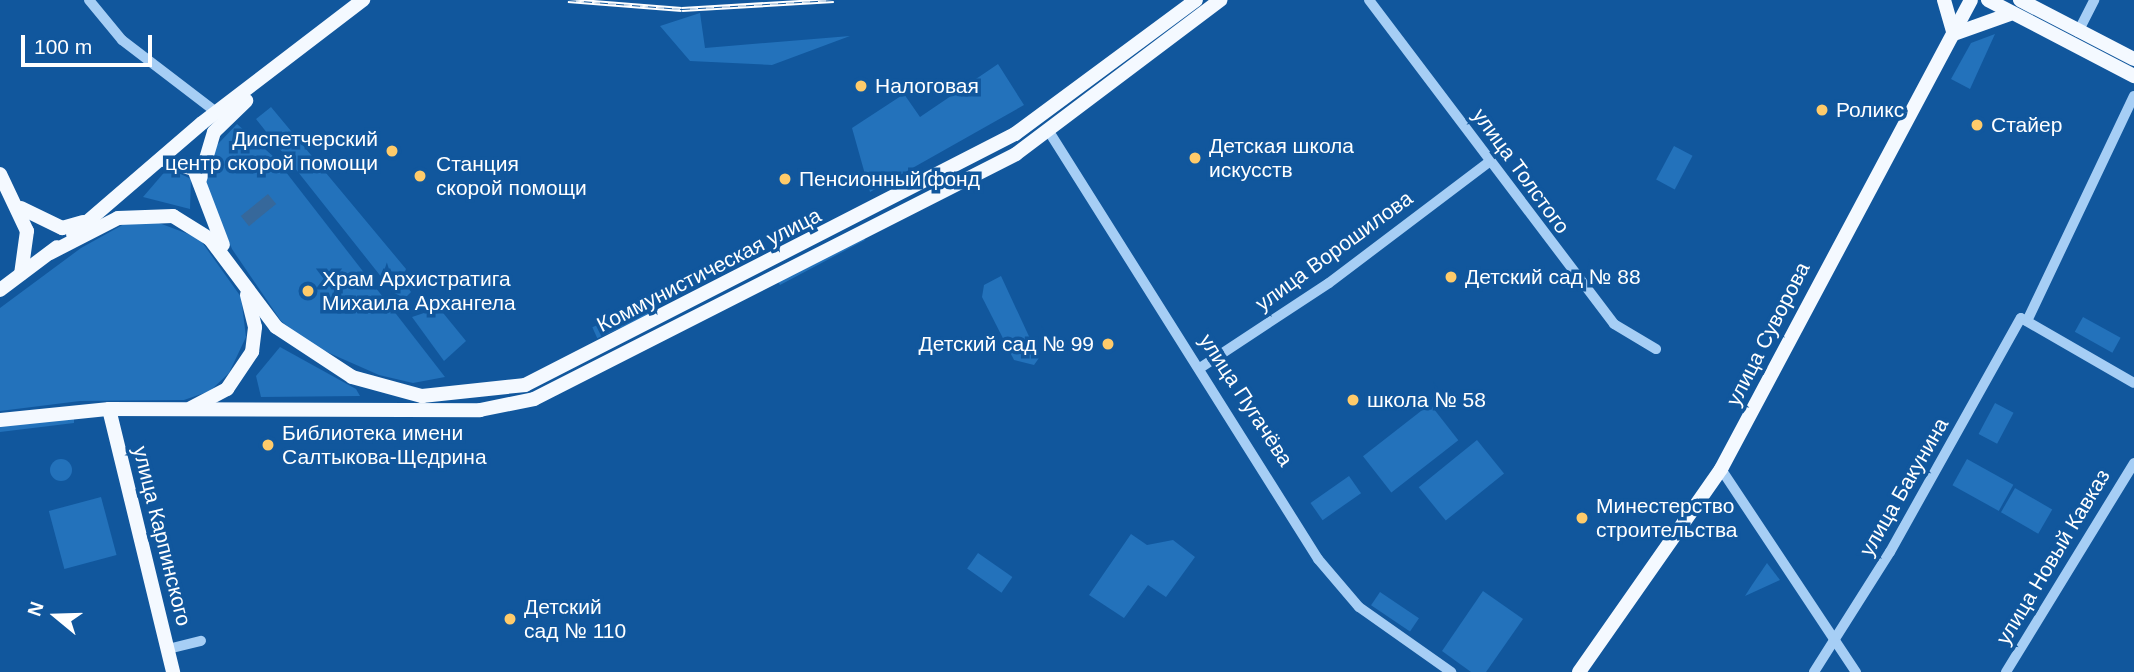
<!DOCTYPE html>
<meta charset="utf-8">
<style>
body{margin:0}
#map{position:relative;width:2134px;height:672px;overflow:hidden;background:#11579d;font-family:Helvetica,sans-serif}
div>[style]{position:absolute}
.green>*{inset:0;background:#2372bb;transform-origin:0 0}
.round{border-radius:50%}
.water>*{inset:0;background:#36689b;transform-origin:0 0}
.minor>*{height:10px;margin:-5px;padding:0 5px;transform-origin:5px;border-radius:5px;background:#a6cef5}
.major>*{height:14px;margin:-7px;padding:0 7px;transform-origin:7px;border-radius:7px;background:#f4f9ff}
.rail>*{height:5px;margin-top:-2.5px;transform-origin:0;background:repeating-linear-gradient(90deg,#11579d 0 8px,#fff 0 16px);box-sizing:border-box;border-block:2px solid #fff}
.dots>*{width:19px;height:19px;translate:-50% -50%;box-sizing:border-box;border:4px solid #11579d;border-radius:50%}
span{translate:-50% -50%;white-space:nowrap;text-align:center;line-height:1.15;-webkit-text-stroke:7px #11579d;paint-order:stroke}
.poi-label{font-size:21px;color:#fff}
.left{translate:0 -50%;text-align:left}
.right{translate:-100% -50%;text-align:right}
.street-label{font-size:21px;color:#fff}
.north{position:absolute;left:21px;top:581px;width:70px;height:70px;-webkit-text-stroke:5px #11579d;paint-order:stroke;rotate:289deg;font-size:19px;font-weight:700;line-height:28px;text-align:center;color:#fff}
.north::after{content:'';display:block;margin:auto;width:24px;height:32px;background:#fff;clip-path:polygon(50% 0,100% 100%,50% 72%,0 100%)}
.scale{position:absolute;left:21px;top:35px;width:131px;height:32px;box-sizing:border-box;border:4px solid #fff;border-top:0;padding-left:9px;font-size:21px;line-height:24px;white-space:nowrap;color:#fff;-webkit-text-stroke:5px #11579d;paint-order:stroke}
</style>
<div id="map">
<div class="green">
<div style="clip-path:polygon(700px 13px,705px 48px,850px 36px,772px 65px,690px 61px,660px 26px)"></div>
<div style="clip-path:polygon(1995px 34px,1970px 89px,1951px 79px,1971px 43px)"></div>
<div style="clip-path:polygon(998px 64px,1024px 105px,870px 192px,852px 128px,904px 94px,920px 117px)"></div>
<div style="clip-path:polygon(271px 107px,406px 269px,402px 279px,411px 292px,405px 298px,394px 293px,256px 119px)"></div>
<div style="clip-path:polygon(237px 124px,275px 158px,445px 377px,413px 383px,379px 375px,311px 345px,281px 321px,232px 249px,205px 185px,216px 146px)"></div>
<div style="left:1674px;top:146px;width:21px;height:38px;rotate:28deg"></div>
<div style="clip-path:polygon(168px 168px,191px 179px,190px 209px,143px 197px)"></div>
<div style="clip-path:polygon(151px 220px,199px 238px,241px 297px,246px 337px,229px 373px,210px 391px,184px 400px,80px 401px,0 411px,0 308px,81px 248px,126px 223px)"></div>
<div style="clip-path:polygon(860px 232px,865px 240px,780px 285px,774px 275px)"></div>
<div style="clip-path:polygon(1001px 276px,1039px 358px,1034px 365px,1014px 360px,982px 297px,984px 285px)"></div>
<div style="left:649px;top:302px;width:12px;height:62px;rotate:66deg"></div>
<div style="clip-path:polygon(439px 308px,466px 341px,444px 361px,412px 317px)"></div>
<div style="left:2083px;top:317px;width:43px;height:17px;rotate:29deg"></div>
<div style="clip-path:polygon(280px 347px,356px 389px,360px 396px,261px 397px,256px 376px)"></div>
<div style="left:1995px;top:403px;width:21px;height:35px;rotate:28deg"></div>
<div style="left:1430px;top:404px;width:46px;height:85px;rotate:52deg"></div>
<div style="clip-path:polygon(74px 417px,74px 423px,0 432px,0 425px)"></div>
<div style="left:1477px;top:440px;width:43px;height:75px;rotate:51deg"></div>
<div class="round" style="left:50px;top:459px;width:22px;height:22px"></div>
<div style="left:1967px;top:459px;width:53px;height:30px;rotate:29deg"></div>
<div style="left:1349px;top:476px;width:21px;height:47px;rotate:55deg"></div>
<div style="left:2015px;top:488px;width:43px;height:28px;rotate:30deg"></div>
<div style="left:101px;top:497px;width:60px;height:54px;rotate:75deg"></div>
<div style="clip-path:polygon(1131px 534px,1147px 545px,1173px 540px,1195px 557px,1166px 597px,1148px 585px,1124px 618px,1089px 595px)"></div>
<div style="left:978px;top:553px;width:42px;height:19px;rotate:35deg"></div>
<div style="clip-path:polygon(1767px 563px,1780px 580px,1745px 596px,1752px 585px)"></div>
<div style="clip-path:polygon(1483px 591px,1523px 619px,1486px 672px,1471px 672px,1442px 651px)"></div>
<div style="left:1380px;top:592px;width:47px;height:16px;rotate:34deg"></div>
</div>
<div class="water">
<div style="left:268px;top:194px;width:13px;height:35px;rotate:51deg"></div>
</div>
<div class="minor">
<div style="left:89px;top:0;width:52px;rotate:50.5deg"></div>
<div style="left:122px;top:40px;width:123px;rotate:37.4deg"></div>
<div style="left:1369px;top:0;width:406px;rotate:52.9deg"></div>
<div style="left:1614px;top:324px;width:49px;rotate:30.8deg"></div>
<div style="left:2078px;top:32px;width:36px;rotate:-63deg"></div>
<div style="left:1048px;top:130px;width:507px;rotate:57.81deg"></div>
<div style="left:1318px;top:559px;width:63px;rotate:49.5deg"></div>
<div style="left:1359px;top:607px;width:113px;rotate:35.2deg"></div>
<div style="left:2027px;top:321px;width:249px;rotate:-64.6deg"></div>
<div style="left:1200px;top:368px;width:154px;rotate:-33.4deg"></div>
<div style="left:1329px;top:283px;width:201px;rotate:-37.1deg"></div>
<div style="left:1721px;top:469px;width:244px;rotate:56.4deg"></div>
<div style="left:168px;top:649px;width:34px;rotate:-14deg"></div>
<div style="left:1814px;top:672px;width:142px;rotate:-57.7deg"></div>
<div style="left:1890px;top:552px;width:268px;rotate:-60.8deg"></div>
<div style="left:2021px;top:318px;width:130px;rotate:29.9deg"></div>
<div style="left:2006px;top:672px;width:245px;rotate:-58.5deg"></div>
</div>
<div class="major">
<div style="left:1944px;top:0;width:35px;rotate:74deg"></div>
<div style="left:1954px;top:34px;width:59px;rotate:-19.7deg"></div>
<div style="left:1988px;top:0;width:165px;rotate:27.5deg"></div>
<div style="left:2020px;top:0;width:128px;rotate:27.4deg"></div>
<div style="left:161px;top:159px;width:34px;rotate:17deg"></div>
<div style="left:194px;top:169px;width:81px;rotate:69.1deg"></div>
<div style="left:0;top:174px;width:63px;rotate:64.7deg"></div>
<div style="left:27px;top:231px;width:43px;rotate:97.9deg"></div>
<div style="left:200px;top:179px;width:49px;rotate:-73.4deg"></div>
<div style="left:214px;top:132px;width:45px;rotate:-44.1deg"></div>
<div style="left:21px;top:208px;width:46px;rotate:26deg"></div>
<div style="left:62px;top:228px;width:22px;rotate:-16deg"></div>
<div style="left:73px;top:234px;width:170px;rotate:-40.7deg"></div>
<div style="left:202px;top:123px;width:203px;rotate:-37.4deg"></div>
<div style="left:50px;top:253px;width:76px;rotate:-27.2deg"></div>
<div style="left:118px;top:218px;width:55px;rotate:-2.1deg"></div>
<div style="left:173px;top:216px;width:44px;rotate:31.9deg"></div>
<div style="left:210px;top:239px;width:110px;rotate:53.1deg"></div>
<div style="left:276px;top:327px;width:91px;rotate:33.3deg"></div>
<div style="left:352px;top:377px;width:73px;rotate:15.2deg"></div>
<div style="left:422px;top:396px;width:104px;rotate:-6.1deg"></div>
<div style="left:525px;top:385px;width:551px;rotate:-27.12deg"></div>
<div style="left:1015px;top:134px;width:225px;rotate:-36.5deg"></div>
<div style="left:0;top:290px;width:71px;rotate:-37deg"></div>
<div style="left:191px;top:408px;width:41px;rotate:-27.8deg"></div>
<div style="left:227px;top:389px;width:45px;rotate:-56deg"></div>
<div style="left:252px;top:352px;width:25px;rotate:-83deg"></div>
<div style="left:255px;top:327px;width:33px;rotate:-104deg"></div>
<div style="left:109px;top:409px;width:271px;rotate:76.3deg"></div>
<div style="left:0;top:420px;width:110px;rotate:-5.8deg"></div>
<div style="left:109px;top:409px;width:371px;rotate:0.2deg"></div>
<div style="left:480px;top:410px;width:55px;rotate:-11.5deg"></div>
<div style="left:534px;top:399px;width:541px;rotate:-26.94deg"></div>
<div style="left:1016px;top:154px;width:256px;rotate:-37deg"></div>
<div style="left:1579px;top:672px;width:248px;rotate:-55deg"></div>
<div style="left:1721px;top:469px;width:531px;rotate:-61.94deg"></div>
</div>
<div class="rail">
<div style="left:568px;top:0;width:114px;rotate:4.5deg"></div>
<div style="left:682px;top:9px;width:152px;rotate:-3.4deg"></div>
</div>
<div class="dots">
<div style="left:861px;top:86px;background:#ffcb6a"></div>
<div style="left:1822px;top:110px;background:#ffcb6a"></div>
<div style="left:1977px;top:125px;background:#ffcb6a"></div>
<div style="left:392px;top:151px;background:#ffcb6a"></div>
<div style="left:1195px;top:158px;background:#ffcb6a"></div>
<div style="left:420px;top:176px;background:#ffcb6a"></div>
<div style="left:785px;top:179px;background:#ffcb6a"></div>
<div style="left:1451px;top:277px;background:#ffcb6a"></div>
<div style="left:308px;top:291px;background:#ffcb6a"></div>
<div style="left:1108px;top:344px;background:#ffcb6a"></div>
<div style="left:1353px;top:400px;background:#ffcb6a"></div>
<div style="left:268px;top:445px;background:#ffcb6a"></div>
<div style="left:1582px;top:518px;background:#ffcb6a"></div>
<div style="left:510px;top:619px;background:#ffcb6a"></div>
</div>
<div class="poi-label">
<span class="left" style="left:875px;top:86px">Налоговая</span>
<span class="left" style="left:1836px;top:110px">Роликс</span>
<span class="left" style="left:1991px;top:125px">Стайер</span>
<span class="right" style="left:378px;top:151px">Диспетчерский<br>центр скорой помощи</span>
<span class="left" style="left:1209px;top:158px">Детская школа<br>искусств</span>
<span class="left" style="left:436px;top:176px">Станция<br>скорой помощи</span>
<span class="left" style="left:799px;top:179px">Пенсионный фонд</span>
<span class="left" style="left:1465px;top:277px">Детский сад № 88</span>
<span class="left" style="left:322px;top:291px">Храм Архистратига<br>Михаила Архангела</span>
<span class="right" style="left:1094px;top:344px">Детский сад № 99</span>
<span class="left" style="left:1367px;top:400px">школа № 58</span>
<span class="left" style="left:282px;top:445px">Библиотека имени<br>Салтыкова-Щедрина</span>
<span class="left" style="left:1596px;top:518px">Минестерство<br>строительства</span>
<span class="left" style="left:524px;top:619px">Детский<br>сад № 110</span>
</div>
<div class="street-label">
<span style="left:1521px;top:171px;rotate:54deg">улица Толстого</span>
<span style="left:1334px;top:251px;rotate:-36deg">улица Ворошилова</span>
<span style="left:709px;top:270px;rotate:-27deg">Коммунистическая улица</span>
<span style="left:1768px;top:334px;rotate:-63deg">улица Суворова</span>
<span style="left:1246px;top:400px;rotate:57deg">улица Пугачёва</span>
<span style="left:1904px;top:487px;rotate:-60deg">улица Бакунина</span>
<span style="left:162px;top:536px;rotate:76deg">улица Карпинского</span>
<span style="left:2053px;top:557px;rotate:-59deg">улица Новый Кавказ</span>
</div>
<div class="north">N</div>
<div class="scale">100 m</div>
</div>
